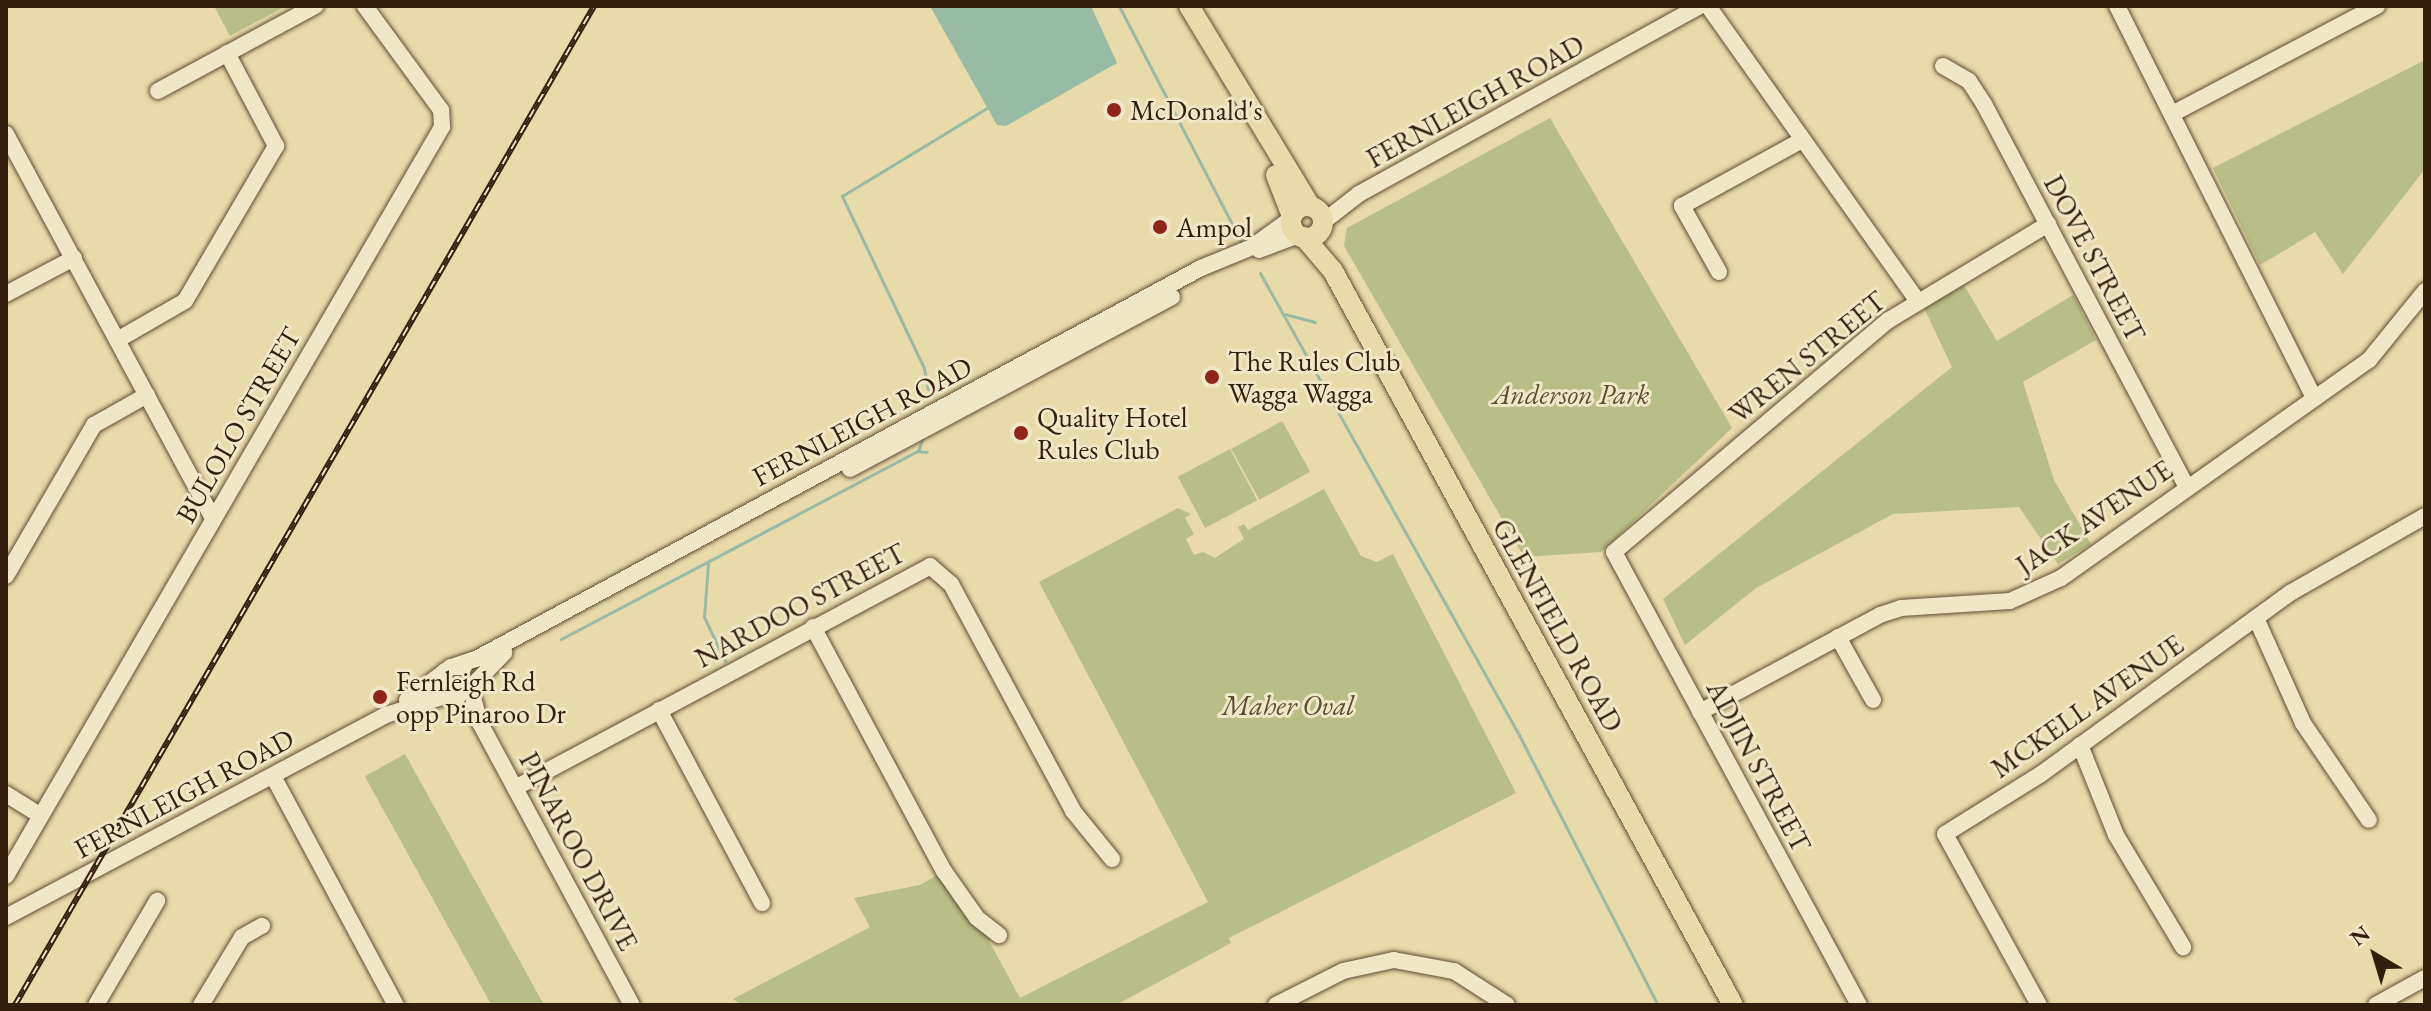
<!DOCTYPE html>
<style>
body{margin:0}
#map{position:relative;width:2431px;height:1011px;overflow:hidden;background:#e8daa9;font-family:"EB Garamond",serif}
div>[style]{position:absolute}
.green>*{inset:0;background:#b8bf86;transform-origin:0 0}
.water>*{inset:0;background:#98bba5}
.stream>*{height:3px;margin:-1.5px;padding:0 1.5px;transform-origin:1.5px;border-radius:1.5px;background:#98bba5}
.roads{filter:drop-shadow(0 0 2px #604d32) drop-shadow(0 0 2px #604d32)}
.minor>*{height:16px;margin:-8px;padding:0 8px;transform-origin:8px;border-radius:8px;background:#f0e7c7}
.major>*{height:20px;margin:-10px;padding:0 10px;transform-origin:10px;border-radius:10px;background:#e8daa9}
.major>.ring{margin:-10px;padding:0;box-sizing:content-box;background:none;border:20px solid #e8daa9;border-radius:50%}
.rail>*{height:6px;margin-top:-3px;transform-origin:0;background:repeating-linear-gradient(90deg,#f0e7c7 0 9px,#321e0b 0 18px);box-sizing:border-box;border-block:2px solid #321e0b}
.dots>*{width:22px;height:22px;translate:-50% -50%;box-sizing:border-box;border:4px solid #f0e7c7;border-radius:50%}
span{translate:-50% -50%;white-space:nowrap;text-align:center;line-height:1.15;-webkit-text-stroke:6px #f0e7c7;paint-order:stroke}
.street-label{font-size:28px;color:#321e0b}
.poi-label{font-size:28px;color:#321e0b}
.left{translate:0 -50%;text-align:left}
.park-label{font-size:28px;color:#5a4e30;font-style:italic}
.frame{position:absolute;inset:0;border:8px solid #321e0b;pointer-events:none}
.north{position:absolute;left:2335px;top:915px;width:80px;height:80px;-webkit-text-stroke:6px #f0e7c7;paint-order:stroke;rotate:322deg;font-size:22px;font-weight:700;line-height:32px;text-align:center;color:#321e0b}
.north::after{content:'';display:block;margin:auto;width:28px;height:36px;background:#321e0b;clip-path:polygon(50% 0,100% 100%,50% 72%,0 100%)}
</style>
<div id="map">
<div class="green">
<div style="clip-path:polygon(214px 6px,286px 6px,230px 36px)"></div>
<div style="clip-path:polygon(2425px 60px,2425px 169px,2343px 274px,2315px 232px,2260px 265px,2213px 168px)"></div>
<div style="clip-path:polygon(1550px 118px,1732px 428px,1601px 552px,1524px 557px,1344px 246px,1347px 228px)"></div>
<div style="clip-path:polygon(1962px 282px,1997px 341px,2073px 295px,2096px 340px,2023px 382px,2054px 480px,2091px 544px,2058px 564px,2019px 507px,1893px 514px,1756px 588px,1685px 645px,1663px 599px,1952px 367px,1923px 306px)"></div>
<div style="left:1282px;top:421px;width:58px;height:58px;rotate:61deg"></div>
<div style="left:1230px;top:449px;width:58px;height:59px;rotate:62deg"></div>
<div style="clip-path:polygon(1324px 489px,1361px 556px,1377px 562px,1393px 554px,1516px 793px,1229px 938px,1231px 943px,1116px 1005px,742px 1005px,733px 999px,870px 927px,854px 898px,920px 885px,944px 871px,999px 935px,989px 941px,1020px 998px,1208px 902px,1039px 582px,1178px 508px,1191px 514px,1185px 518px,1194px 534px,1186px 539px,1194px 555px,1203px 552px,1215px 558px,1244px 539px,1238px 527px,1244px 524px,1248px 530px)"></div>
<div style="left:405px;top:754px;width:286px;height:46px;rotate:61deg"></div>
</div>
<div class="water">
<div style="clip-path:polygon(930px 6px,1091px 6px,1117px 63px,1006px 126px,997px 125px)"></div>
</div>
<div class="stream">
<div style="left:1119px;top:6px;width:269px;rotate:62.6deg"></div>
<div style="left:1260px;top:273px;width:530px;rotate:60.72deg"></div>
<div style="left:1519px;top:735px;width:304px;rotate:62.8deg"></div>
<div style="left:1285px;top:314px;width:31px;rotate:15deg"></div>
<div style="left:928px;top:389px;width:21px;rotate:-101deg"></div>
<div style="left:924px;top:368px;width:191px;rotate:-115.5deg"></div>
<div style="left:842px;top:196px;width:170px;rotate:-31.3deg"></div>
<div style="left:922px;top:440px;width:12px;rotate:110deg"></div>
<div style="left:918px;top:451px;width:9px;rotate:6deg"></div>
<div style="left:708px;top:563px;width:54px;rotate:94.2deg"></div>
<div style="left:704px;top:617px;width:49px;rotate:64.5deg"></div>
<div style="left:561px;top:639px;width:403px;rotate:-27.8deg"></div>
</div>
<div class="roads">
<div class="minor">
<div style="left:1708px;top:6px;width:362px;rotate:54.6deg"></div>
<div style="left:2117px;top:6px;width:439px;rotate:63.3deg"></div>
<div style="left:1943px;top:66px;width:30px;rotate:30deg"></div>
<div style="left:1969px;top:81px;width:27px;rotate:57deg"></div>
<div style="left:1984px;top:104px;width:433px;rotate:62.1deg"></div>
<div style="left:158px;top:91px;width:179px;rotate:-28.4deg"></div>
<div style="left:2172px;top:114px;width:232px;rotate:-27.8deg"></div>
<div style="left:6px;top:134px;width:437px;rotate:61.7deg"></div>
<div style="left:1323px;top:222px;width:46px;rotate:-37.9deg"></div>
<div style="left:1359px;top:194px;width:389px;rotate:-28.9deg"></div>
<div style="left:1259px;top:250px;width:43px;rotate:-20.6deg"></div>
<div style="left:1719px;top:272px;width:76px;rotate:-119.3deg"></div>
<div style="left:1682px;top:206px;width:135px;rotate:-28.8deg"></div>
<div style="left:6px;top:294px;width:77px;rotate:-27.9deg"></div>
<div style="left:119px;top:339px;width:76px;rotate:-29.9deg"></div>
<div style="left:185px;top:301px;width:180px;rotate:-59.6deg"></div>
<div style="left:276px;top:146px;width:105px;rotate:-117.8deg"></div>
<div style="left:850px;top:469px;width:365px;rotate:-28.1deg"></div>
<div style="left:6px;top:576px;width:175px;rotate:-59.8deg"></div>
<div style="left:94px;top:425px;width:61px;rotate:-29.5deg"></div>
<div style="left:2256px;top:618px;width:115px;rotate:65.9deg"></div>
<div style="left:2303px;top:723px;width:117px;rotate:55.8deg"></div>
<div style="left:813px;top:627px;width:277px;rotate:61.8deg"></div>
<div style="left:944px;top:871px;width:57px;rotate:54.9deg"></div>
<div style="left:977px;top:918px;width:28px;rotate:38deg"></div>
<div style="left:1838px;top:637px;width:72px;rotate:60.9deg"></div>
<div style="left:454px;top:666px;width:23px;rotate:-18deg"></div>
<div style="left:476px;top:659px;width:824px;rotate:-28.34deg"></div>
<div style="left:1201px;top:268px;width:55px;rotate:-22.4deg"></div>
<div style="left:1252px;top:247px;width:49px;rotate:-35.9deg"></div>
<div style="left:445px;top:671px;width:18px;rotate:96deg"></div>
<div style="left:443px;top:689px;width:17px;rotate:33deg"></div>
<div style="left:473px;top:685px;width:45px;rotate:-45.9deg"></div>
<div style="left:471px;top:690px;width:34px;rotate:75deg"></div>
<div style="left:480px;top:723px;width:320px;rotate:61.7deg"></div>
<div style="left:407px;top:700px;width:55px;rotate:-36.9deg"></div>
<div style="left:451px;top:667px;width:13px"></div>
<div style="left:659px;top:710px;width:219px;rotate:61.9deg"></div>
<div style="left:1700px;top:712px;width:204px;rotate:-28.3deg"></div>
<div style="left:1880px;top:615px;width:22px;rotate:-18deg"></div>
<div style="left:1901px;top:608px;width:109px;rotate:-3.7deg"></div>
<div style="left:2010px;top:601px;width:56px;rotate:-24.3deg"></div>
<div style="left:2061px;top:578px;width:377px;rotate:-35.3deg"></div>
<div style="left:2369px;top:360px;width:89px;rotate:-50.9deg"></div>
<div style="left:2080px;top:745px;width:97px;rotate:68.2deg"></div>
<div style="left:2116px;top:835px;width:131px;rotate:59.1deg"></div>
<div style="left:273px;top:776px;width:260px;rotate:61.8deg"></div>
<div style="left:515px;top:788px;width:471px;rotate:-28.1deg"></div>
<div style="left:930px;top:566px;width:28px;rotate:41deg"></div>
<div style="left:951px;top:584px;width:258px;rotate:61.7deg"></div>
<div style="left:1073px;top:811px;width:62px;rotate:50.9deg"></div>
<div style="left:6px;top:794px;width:40px;rotate:32deg"></div>
<div style="left:6px;top:876px;width:867px;rotate:-59.8deg"></div>
<div style="left:442px;top:127px;width:17px;rotate:-93deg"></div>
<div style="left:441px;top:110px;width:129px;rotate:-126.2deg"></div>
<div style="left:6px;top:917px;width:430px;rotate:-28deg"></div>
<div style="left:386px;top:715px;width:65px;rotate:-17.9deg"></div>
<div style="left:96px;top:1005px;width:121px;rotate:-59.6deg"></div>
<div style="left:201px;top:1005px;width:79px;rotate:-58.9deg"></div>
<div style="left:242px;top:937px;width:23px;rotate:-29deg"></div>
<div style="left:1276px;top:1005px;width:75px;rotate:-26.9deg"></div>
<div style="left:1343px;top:971px;width:52px;rotate:-12.2deg"></div>
<div style="left:1394px;top:960px;width:61px;rotate:10.4deg"></div>
<div style="left:1454px;top:971px;width:63px;rotate:32.7deg"></div>
<div style="left:1859px;top:1005px;width:515px;rotate:-118.41deg"></div>
<div style="left:1614px;top:552px;width:360px;rotate:-40.2deg"></div>
<div style="left:1889px;top:320px;width:186px;rotate:-31.1deg"></div>
<div style="left:2039px;top:1005px;width:195px;rotate:-118.8deg"></div>
<div style="left:1945px;top:834px;width:113px;rotate:-32deg"></div>
<div style="left:2041px;top:774px;width:308px;rotate:-36deg"></div>
<div style="left:2290px;top:593px;width:155px;rotate:-29.7deg"></div>
<div style="left:2376px;top:1005px;width:56px;rotate:-28.9deg"></div>
</div>
<div class="major">
<div style="left:1189px;top:6px;width:234px;rotate:58.8deg"></div>
<div style="left:1276px;top:175px;width:44px;rotate:68.7deg"></div>
<div class="ring" style="left:1291px;top:206px;width:12px;height:12px"></div>
<div style="left:1304px;top:237px;width:45px;rotate:49.5deg"></div>
<div style="left:1333px;top:271px;width:836px;rotate:61.41deg"></div>
</div>
</div>
<div class="rail">
<div style="left:15px;top:1005px;width:1155px;rotate:-59.9deg"></div>
</div>
<div class="dots">
<div style="left:1114px;top:110px;background:#8f2418"></div>
<div style="left:1160px;top:227px;background:#8f2418"></div>
<div style="left:1212px;top:377px;background:#8f2418"></div>
<div style="left:1021px;top:433px;background:#8f2418"></div>
<div style="left:380px;top:697px;background:#8f2418"></div>
</div>
<div class="street-label">
<span style="left:1475px;top:101px;rotate:-29deg">FERNLEIGH ROAD</span>
<span style="left:2095px;top:258px;rotate:62deg">DOVE STREET</span>
<span style="left:1807px;top:357px;rotate:-39deg">WREN STREET</span>
<span style="left:862px;top:421px;rotate:-28deg">FERNLEIGH ROAD</span>
<span style="left:238px;top:425px;rotate:-60deg">BULOLO STREET</span>
<span style="left:2094px;top:517px;rotate:-34deg">JACK AVENUE</span>
<span style="left:800px;top:605px;rotate:-28deg">NARDOO STREET</span>
<span style="left:1558px;top:625px;rotate:61deg">GLENFIELD ROAD</span>
<span style="left:2087px;top:706px;rotate:-35deg">MCKELL AVENUE</span>
<span style="left:1759px;top:766px;rotate:62deg">ADJIN STREET</span>
<span style="left:184px;top:793px;rotate:-28deg">FERNLEIGH ROAD</span>
<span style="left:579px;top:851px;rotate:62deg">PINAROO DRIVE</span>
</div>
<div class="poi-label">
<span class="left" style="left:1130px;top:110px">McDonald's</span>
<span class="left" style="left:1176px;top:227px">Ampol</span>
<span class="left" style="left:1228px;top:377px">The Rules Club<br>Wagga Wagga</span>
<span class="left" style="left:1037px;top:433px">Quality Hotel<br>Rules Club</span>
<span class="left" style="left:396px;top:697px">Fernleigh Rd<br>opp Pinaroo Dr</span>
</div>
<div class="park-label">
<span style="left:1571px;top:394px">Anderson Park</span>
<span style="left:1288px;top:705px">Maher Oval</span>
</div>
<div class="frame"></div>
<div class="north">N</div>
</div>
